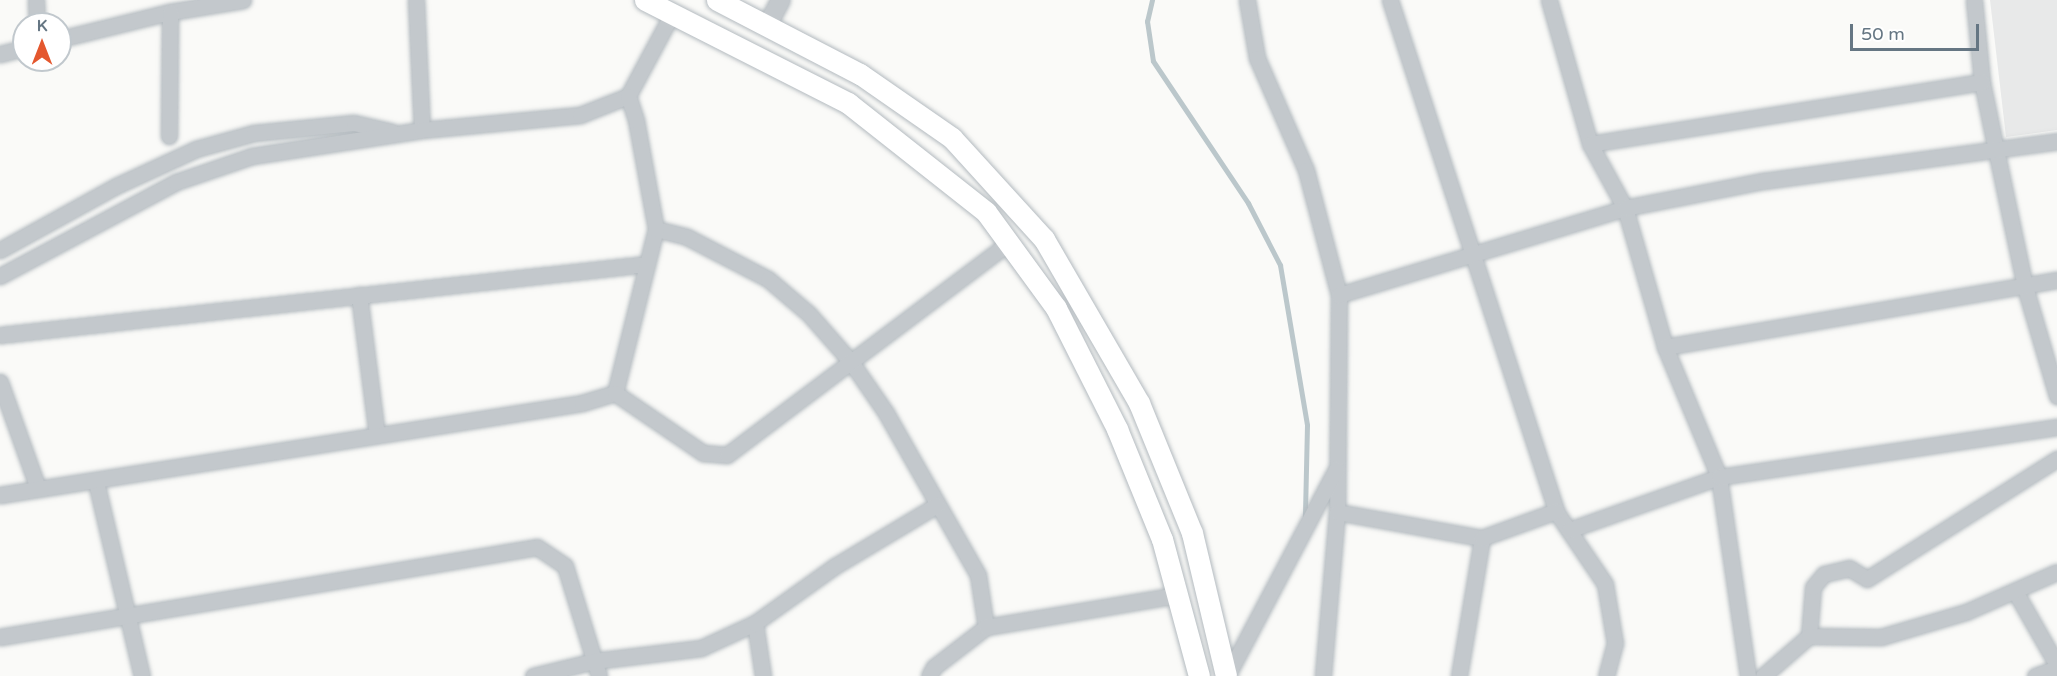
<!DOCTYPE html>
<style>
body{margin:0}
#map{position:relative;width:2057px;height:676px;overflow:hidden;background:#fafaf8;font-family:"Varela Round",sans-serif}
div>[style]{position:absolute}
.built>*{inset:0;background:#e8e9e9}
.stream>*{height:5px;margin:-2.5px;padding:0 2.5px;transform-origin:2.5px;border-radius:2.5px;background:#bbc7cb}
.roads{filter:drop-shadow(0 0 2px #b3babf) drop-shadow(0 0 2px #b3babf)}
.minor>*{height:15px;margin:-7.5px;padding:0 7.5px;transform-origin:7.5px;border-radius:7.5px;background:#c3c8cc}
.tertiary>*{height:18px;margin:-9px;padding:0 9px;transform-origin:9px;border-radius:9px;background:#c3c8cc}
.secondary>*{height:21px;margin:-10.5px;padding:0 10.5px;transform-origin:10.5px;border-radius:10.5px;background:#fff}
span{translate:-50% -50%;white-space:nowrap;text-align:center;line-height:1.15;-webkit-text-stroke:6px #fff;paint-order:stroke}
.north{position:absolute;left:12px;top:12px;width:60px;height:60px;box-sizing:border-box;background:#fff;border:2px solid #c1c8cd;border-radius:50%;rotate:0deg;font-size:16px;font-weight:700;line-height:24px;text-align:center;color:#657683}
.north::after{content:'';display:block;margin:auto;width:21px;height:27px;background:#e4572e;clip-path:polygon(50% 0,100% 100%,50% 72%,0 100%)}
.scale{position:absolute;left:1850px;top:24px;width:129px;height:27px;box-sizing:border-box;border:3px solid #657683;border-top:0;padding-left:8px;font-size:18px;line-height:21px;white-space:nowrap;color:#657683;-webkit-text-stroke:4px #fff;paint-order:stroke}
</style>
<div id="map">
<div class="built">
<div style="clip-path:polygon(1990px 0,2057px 0,2057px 130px,2006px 137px)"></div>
</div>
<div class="stream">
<div style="left:1152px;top:0;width:22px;rotate:103deg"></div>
<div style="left:1147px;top:21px;width:40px;rotate:81.5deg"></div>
<div style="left:1153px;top:61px;width:171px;rotate:56.2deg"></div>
<div style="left:1248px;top:203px;width:70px;rotate:62.7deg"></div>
<div style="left:1280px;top:265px;width:162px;rotate:80.4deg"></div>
<div style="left:1307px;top:425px;width:91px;rotate:91.3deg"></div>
</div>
<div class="roads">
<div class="minor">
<div style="left:36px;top:0;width:24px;rotate:88deg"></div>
<div style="left:416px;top:0;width:130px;rotate:87.4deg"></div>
<div style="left:1247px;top:0;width:59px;rotate:80.2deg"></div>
<div style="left:1257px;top:58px;width:122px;rotate:66.4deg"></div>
<div style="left:1306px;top:170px;width:129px;rotate:75.2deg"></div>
<div style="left:1339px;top:295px;width:217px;rotate:90.5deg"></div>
<div style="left:1337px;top:512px;width:165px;rotate:94.9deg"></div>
<div style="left:1390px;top:0;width:539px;rotate:71.97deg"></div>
<div style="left:1557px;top:513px;width:86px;rotate:55.9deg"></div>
<div style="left:1605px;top:584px;width:60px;rotate:80.4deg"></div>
<div style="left:1615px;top:643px;width:34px;rotate:105deg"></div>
<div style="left:1549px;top:0;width:150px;rotate:74.1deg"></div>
<div style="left:1590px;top:144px;width:73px;rotate:61.3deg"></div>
<div style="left:1625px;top:208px;width:145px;rotate:73.9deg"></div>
<div style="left:1665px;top:347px;width:141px;rotate:67.4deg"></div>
<div style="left:1719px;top:477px;width:201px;rotate:81.7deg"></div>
<div style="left:1974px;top:0;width:82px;rotate:84.4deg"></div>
<div style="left:1982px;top:82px;width:69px;rotate:78.4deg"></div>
<div style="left:1996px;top:150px;width:140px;rotate:78deg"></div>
<div style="left:2025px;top:287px;width:114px;rotate:73.6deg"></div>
<div style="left:60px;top:39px;width:113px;rotate:-13.8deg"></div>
<div style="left:170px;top:12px;width:74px;rotate:-9.3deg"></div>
<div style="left:0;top:54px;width:25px;rotate:-14deg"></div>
<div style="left:169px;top:136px;width:124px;rotate:-89.5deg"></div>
<div style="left:1590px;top:144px;width:397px;rotate:-9deg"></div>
<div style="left:656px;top:229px;width:32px;rotate:14deg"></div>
<div style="left:687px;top:237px;width:91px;rotate:27.4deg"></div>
<div style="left:768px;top:279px;width:54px;rotate:40.5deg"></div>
<div style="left:809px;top:314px;width:64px;rotate:48.8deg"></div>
<div style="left:851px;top:362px;width:62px;rotate:55.5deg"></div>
<div style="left:886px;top:413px;width:186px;rotate:60.4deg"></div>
<div style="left:978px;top:575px;width:53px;rotate:81.3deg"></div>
<div style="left:986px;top:627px;width:66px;rotate:142.4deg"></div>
<div style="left:934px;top:667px;width:10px;rotate:119deg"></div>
<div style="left:0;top:250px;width:132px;rotate:-28.9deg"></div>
<div style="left:116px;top:186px;width:88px;rotate:-24.8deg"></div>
<div style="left:196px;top:149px;width:60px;rotate:-15.4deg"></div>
<div style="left:254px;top:133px;width:100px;rotate:-5.7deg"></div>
<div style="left:354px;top:123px;width:39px;rotate:13deg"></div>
<div style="left:0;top:276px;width:200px;rotate:-28.1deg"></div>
<div style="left:176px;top:182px;width:80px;rotate:-18.9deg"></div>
<div style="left:252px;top:156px;width:172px;rotate:-8.7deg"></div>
<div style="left:422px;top:130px;width:159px;rotate:-5.4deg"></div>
<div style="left:580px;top:115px;width:52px;rotate:-21.6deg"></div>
<div style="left:628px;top:96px;width:93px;rotate:-61.8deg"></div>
<div style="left:359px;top:295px;width:141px;rotate:82.7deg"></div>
<div style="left:1339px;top:295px;width:299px;rotate:-16.9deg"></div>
<div style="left:1625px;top:208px;width:141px;rotate:-11.1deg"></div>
<div style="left:1763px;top:181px;width:297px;rotate:-7.7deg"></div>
<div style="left:0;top:335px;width:651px;rotate:-6.26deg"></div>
<div style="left:1665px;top:347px;width:398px;rotate:-9.7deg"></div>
<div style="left:0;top:382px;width:113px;rotate:70.3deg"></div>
<div style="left:615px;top:393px;width:169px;rotate:-76deg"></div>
<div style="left:656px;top:229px;width:111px;rotate:-100.4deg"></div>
<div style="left:636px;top:120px;width:25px;rotate:-108deg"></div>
<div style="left:96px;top:482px;width:199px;rotate:76.7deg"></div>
<div style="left:0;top:495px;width:589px;rotate:-8.98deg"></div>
<div style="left:582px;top:403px;width:34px;rotate:-17deg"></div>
<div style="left:615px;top:393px;width:107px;rotate:34.3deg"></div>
<div style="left:703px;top:453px;width:24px;rotate:5deg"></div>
<div style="left:727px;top:455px;width:352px;rotate:-37deg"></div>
<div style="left:1337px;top:512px;width:147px;rotate:10.2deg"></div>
<div style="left:1569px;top:530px;width:159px;rotate:-19.5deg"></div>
<div style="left:1719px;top:477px;width:342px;rotate:-8.4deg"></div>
<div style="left:2016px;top:593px;width:83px;rotate:60.3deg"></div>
<div style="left:755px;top:623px;width:54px;rotate:81.4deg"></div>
<div style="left:986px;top:627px;width:194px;rotate:-9.5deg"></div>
<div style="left:1809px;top:636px;width:49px;rotate:-85.3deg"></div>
<div style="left:1813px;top:587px;width:17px;rotate:-50deg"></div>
<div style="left:1824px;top:574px;width:26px;rotate:-13deg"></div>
<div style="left:1849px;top:568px;width:21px;rotate:31deg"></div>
<div style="left:1867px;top:579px;width:225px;rotate:-32.3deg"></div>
<div style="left:0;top:637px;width:544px;rotate:-9.51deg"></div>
<div style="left:537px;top:547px;width:34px;rotate:34deg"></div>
<div style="left:565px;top:566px;width:115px;rotate:72.8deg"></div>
<div style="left:533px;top:676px;width:63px;rotate:-13.8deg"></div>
<div style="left:594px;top:661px;width:108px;rotate:-6.9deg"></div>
<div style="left:701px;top:648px;width:60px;rotate:-24.8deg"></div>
<div style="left:755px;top:623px;width:98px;rotate:-35.5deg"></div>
<div style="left:835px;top:566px;width:119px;rotate:-30.9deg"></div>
<div style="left:1227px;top:676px;width:234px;rotate:-62.2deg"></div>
<div style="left:1459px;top:676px;width:140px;rotate:-80.5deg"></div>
<div style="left:1482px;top:538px;width:79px;rotate:-20deg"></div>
<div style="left:1763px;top:676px;width:61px;rotate:-41deg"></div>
<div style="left:1809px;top:636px;width:72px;rotate:0.8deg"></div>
<div style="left:1881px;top:637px;width:89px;rotate:-16.4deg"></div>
<div style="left:1966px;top:612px;width:99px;rotate:-23.7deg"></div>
<div style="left:2035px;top:676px;width:23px;rotate:-20deg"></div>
</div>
<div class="tertiary">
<div style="left:768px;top:24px;width:27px;rotate:-62deg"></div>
</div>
<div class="secondary">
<div style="left:645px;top:0;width:228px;rotate:26.9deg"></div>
<div style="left:848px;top:103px;width:176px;rotate:38.3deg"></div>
<div style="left:986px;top:212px;width:119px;rotate:53.9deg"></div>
<div style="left:1056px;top:308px;width:136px;rotate:63.2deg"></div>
<div style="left:1117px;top:429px;width:119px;rotate:67.8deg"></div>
<div style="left:1162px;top:539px;width:142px;rotate:74.9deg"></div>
<div style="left:717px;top:0;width:161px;rotate:27.4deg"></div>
<div style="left:860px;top:74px;width:112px;rotate:34.8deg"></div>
<div style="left:952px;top:138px;width:137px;rotate:47.7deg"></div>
<div style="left:1044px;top:239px;width:190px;rotate:59.9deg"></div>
<div style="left:1139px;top:403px;width:140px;rotate:67.8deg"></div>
<div style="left:1192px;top:533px;width:147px;rotate:76.6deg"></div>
</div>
</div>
<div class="north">K</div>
<div class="scale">50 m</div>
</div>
